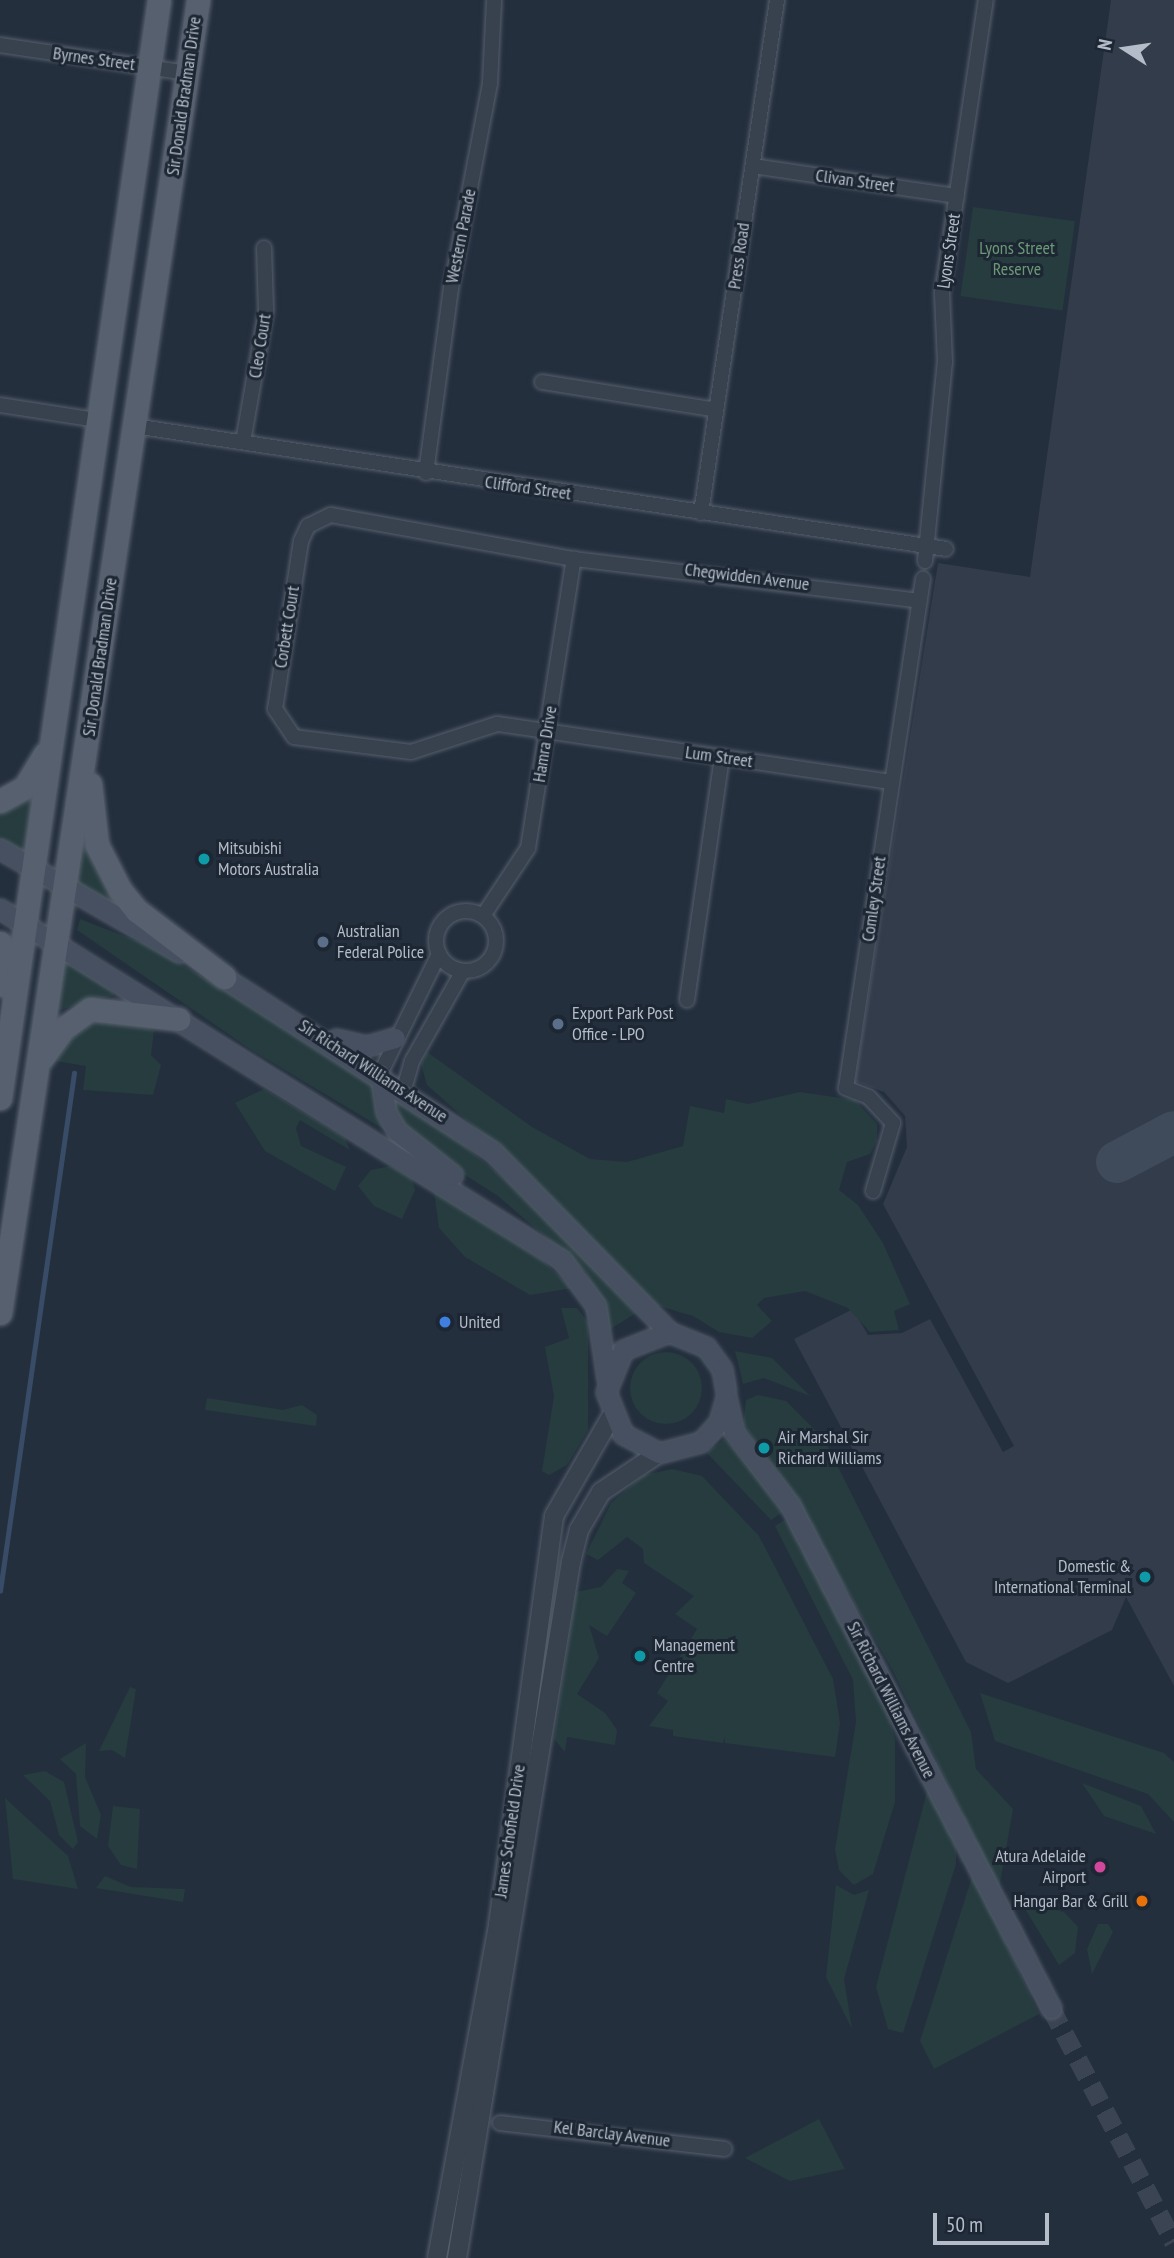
<!DOCTYPE html>
<style>
body{margin:0}
#map{position:relative;width:1174px;height:2258px;overflow:hidden;background:#242f3e;font-family:"PT Sans Narrow",sans-serif}
div>[style]{position:absolute}
.airport>*{inset:0;background:#323c4b}
.green>*{inset:0;background:#263c3f;transform-origin:0 0}
.round{border-radius:50%}
.stream>*{height:4.5px;margin:-2.25px;padding:0 2.25px;transform-origin:2.25px;border-radius:2.25px;background:#394c67}
.taxiway>*{height:42px;margin:-21px;padding:0 21px;transform-origin:21px;border-radius:21px;background:#3f4a5a}
.secondary-tunnel>*{height:19px;margin-top:-9.5px;transform-origin:0;background:repeating-linear-gradient(90deg,#3a4453 0 19px,transparent 0 29px)}
.roads{filter:drop-shadow(0 0 2px #565f6c) drop-shadow(0 0 2px #565f6c)}
.minor>*{height:14px;margin:-7px;padding:0 7px;transform-origin:7px;border-radius:7px;background:#38414e}
.minor>.ring{margin:-7px;padding:0;box-sizing:content-box;background:none;border:14px solid #38414e;border-radius:50%}
.tertiary>*{height:18px;margin:-9px;padding:0 9px;transform-origin:9px;border-radius:9px;background:#38414e}
.secondary>*{height:19px;margin:-9.5px;padding:0 9.5px;transform-origin:9.5px;border-radius:9.5px;background:#465061}
.primary>*{height:23px;margin:-11.5px;padding:0 11.5px;transform-origin:11.5px;border-radius:11.5px;background:#56606e}
.dots>*{width:19px;height:19px;translate:-50% -50%;box-sizing:border-box;border:4px solid #1d2633;border-radius:50%}
span{translate:-50% -50%;white-space:nowrap;text-align:center;line-height:1.15;-webkit-text-stroke:6px #1d2633;paint-order:stroke}
.street-label{font-size:18px;color:#b4bcc9}
.park-label{font-size:18px;color:#6b9a76}
.poi-label{font-size:18px;color:#b4bcc9}
.left{translate:0 -50%;text-align:left}
.right{translate:-100% -50%;text-align:right}
.north{position:absolute;left:1090px;top:14px;width:70px;height:70px;-webkit-text-stroke:5px #1d2633;paint-order:stroke;rotate:282deg;font-size:19px;font-weight:700;line-height:28px;text-align:center;color:#b4bcc9}
.north::after{content:'';display:block;margin:auto;width:24px;height:32px;background:#b4bcc9;clip-path:polygon(50% 0,100% 100%,50% 72%,0 100%)}
.scale{position:absolute;left:933px;top:2213px;width:116px;height:32px;box-sizing:border-box;border:4px solid #b4bcc9;border-top:0;padding-left:9px;font-size:21px;line-height:24px;white-space:nowrap;color:#b4bcc9;-webkit-text-stroke:5px #1d2633;paint-order:stroke}
</style>
<div id="map">
<div class="airport">
<div style="clip-path:polygon(1111px 0,1174px 0,1174px 1686px,1126px 1597px,1112px 1630px,1008px 1683px,966px 1662px,794px 1339px,853px 1309px,868px 1335px,902px 1333px,930px 1319px,1003px 1452px,1014px 1446px,883px 1204px,907px 1147px,905px 1116px,884px 1092px,855px 1081px,938px 563px,1030px 577px)"></div>
</div>
<div class="green">
<div style="left:973px;top:207px;width:103px;height:90px;rotate:8deg"></div>
<div style="clip-path:polygon(34px 798px,27px 853px,0 841px,0 807px)"></div>
<div style="clip-path:polygon(81px 834px,94px 864px,127px 911px,71px 882px)"></div>
<div style="clip-path:polygon(80px 919px,150px 946px,374px 1077px,385px 1130px,253px 1051px,77px 930px)"></div>
<div style="clip-path:polygon(61px 955px,104px 983px,115px 995px,52px 1012px)"></div>
<div style="clip-path:polygon(131px 1017px,154px 1031px,151px 1055px,161px 1065px,153px 1095px,83px 1090px,86px 1066px,56px 1061px,61px 1046px,94px 1020px)"></div>
<div style="clip-path:polygon(427px 1052px,532px 1127px,590px 1159px,627px 1162px,683px 1146px,690px 1106px,724px 1113px,726px 1099px,748px 1104px,800px 1092px,855px 1100px,877px 1124px,877px 1141px,870px 1154px,847px 1162px,839px 1190px,858px 1205px,883px 1243px,910px 1304px,894px 1311px,899px 1330px,870px 1332px,848px 1308px,805px 1291px,764px 1298px,757px 1305px,772px 1321px,752px 1338px,719px 1332px,693px 1316px,652px 1304px,526px 1173px,427px 1085px,421px 1064px)"></div>
<div style="clip-path:polygon(264px 1089px,345px 1138px,350px 1150px,300px 1120px,296px 1128px,301px 1146px,346px 1167px,335px 1191px,265px 1151px,235px 1103px)"></div>
<div style="clip-path:polygon(398px 1091px,534px 1203px,636px 1313px,609px 1330px,586px 1272px,498px 1196px,423px 1148px,397px 1118px,391px 1098px)"></div>
<div style="clip-path:polygon(391px 1166px,412px 1178px,415px 1190px,402px 1219px,374px 1206px,358px 1186px,371px 1170px)"></div>
<div style="clip-path:polygon(434px 1191px,540px 1258px,572px 1288px,530px 1295px,465px 1257px,439px 1228px)"></div>
<div style="clip-path:polygon(561px 1308px,577px 1308px,588px 1322px,588px 1430px,567px 1465px,549px 1475px,542px 1471px,554px 1396px,545px 1347px,569px 1338px)"></div>
<div style="clip-path:polygon(735px 1351px,772px 1358px,810px 1396px,764px 1378px,743px 1384px)"></div>
<div class="round" style="left:630px;top:1352px;width:72px;height:72px"></div>
<div style="clip-path:polygon(758px 1395px,786px 1401px,824px 1439px,971px 1732px,976px 1769px,1013px 1809px,999px 1889px,892px 1669px,786px 1484px,743px 1424px,746px 1400px)"></div>
<div style="clip-path:polygon(207px 1398px,283px 1410px,302px 1405px,317px 1415px,316px 1426px,205px 1410px)"></div>
<div style="clip-path:polygon(724px 1439px,745px 1460px,783px 1512px,771px 1520px,707px 1453px)"></div>
<div style="clip-path:polygon(672px 1469px,702px 1476px,759px 1536px,833px 1679px,840px 1723px,835px 1757px,725px 1743px,725px 1737px,723px 1743px,673px 1736px,673px 1730px,649px 1726px,668px 1701px,657px 1693px,697px 1629px,675px 1614px,694px 1596px,644px 1563px,643px 1549px,627px 1537px,598px 1560px,586px 1554px,611px 1503px,644px 1475px)"></div>
<div style="clip-path:polygon(788px 1518px,886px 1709px,895px 1739px,895px 1802px,873px 1874px,854px 1885px,839px 1870px,835px 1850px,856px 1722px,853px 1680px,775px 1526px)"></div>
<div style="clip-path:polygon(617px 1569px,629px 1571px,622px 1583px,636px 1593px,607px 1636px,589px 1625px,599px 1658px,577px 1694px,605px 1713px,617px 1730px,615px 1745px,567px 1737px,565px 1752px,554px 1739px,576px 1592px,601px 1587px)"></div>
<div style="clip-path:polygon(130px 1687px,136px 1689px,125px 1758px,112px 1750px,99px 1751px)"></div>
<div style="clip-path:polygon(980px 1693px,1164px 1753px,1174px 1762px,1174px 1822px,1148px 1794px,995px 1741px)"></div>
<div style="clip-path:polygon(86px 1743px,85px 1777px,101px 1815px,97px 1839px,80px 1826px,76px 1774px,60px 1759px)"></div>
<div style="clip-path:polygon(45px 1771px,64px 1782px,78px 1842px,73px 1849px,59px 1835px,50px 1801px,23px 1775px)"></div>
<div style="clip-path:polygon(1082px 1783px,1141px 1806px,1156px 1834px,1104px 1816px)"></div>
<div style="clip-path:polygon(929px 1784px,956px 1846px,956px 1864px,903px 2033px,888px 2029px,876px 1987px)"></div>
<div style="clip-path:polygon(5px 1798px,68px 1856px,78px 1889px,13px 1879px)"></div>
<div style="clip-path:polygon(113px 1806px,140px 1809px,137px 1869px,121px 1865px,108px 1846px)"></div>
<div style="clip-path:polygon(973px 1874px,1039px 2014px,934px 2069px,920px 2041px)"></div>
<div style="clip-path:polygon(105px 1876px,131px 1887px,185px 1889px,183px 1902px,96px 1888px)"></div>
<div style="clip-path:polygon(836px 1885px,854px 1895px,869px 1890px,844px 1979px,852px 2029px,826px 1977px)"></div>
<div style="clip-path:polygon(1036px 1904px,1064px 1912px,1078px 1927px,1075px 1953px,1059px 1965px,1024px 1907px)"></div>
<div style="clip-path:polygon(1098px 1924px,1108px 1924px,1113px 1932px,1092px 1974px,1087px 1949px)"></div>
<div style="clip-path:polygon(819px 2119px,845px 2169px,790px 2181px,745px 2158px)"></div>
</div>
<div class="stream">
<div style="left:0;top:1591px;width:523px;rotate:-81.87deg"></div>
</div>
<div class="taxiway">
<div style="left:1117px;top:1162px;width:64px;rotate:-27.8deg"></div>
</div>
<div class="secondary-tunnel">
<div style="left:1051px;top:2008px;width:264px;rotate:62.3deg"></div>
</div>
<div class="roads">
<div class="minor">
<div style="left:0;top:45px;width:189px;rotate:8.5deg"></div>
<div style="left:753px;top:166px;width:206px;rotate:8.4deg"></div>
<div style="left:542px;top:382px;width:176px;rotate:9.1deg"></div>
<div style="left:0;top:405px;width:98px;rotate:8.8deg"></div>
<div style="left:134px;top:426px;width:821px;rotate:8.61deg"></div>
<div style="left:243px;top:442px;width:134px;rotate:-80.1deg"></div>
<div style="left:266px;top:310px;width:62px;rotate:-91.8deg"></div>
<div style="left:426px;top:473px;width:187px;rotate:-82.3deg"></div>
<div style="left:451px;top:288px;width:209px;rotate:-79.2deg"></div>
<div style="left:490px;top:83px;width:83px;rotate:-87.2deg"></div>
<div style="left:701px;top:513px;width:519px;rotate:-81.57deg"></div>
<div style="left:925px;top:561px;width:200px;rotate:-84.3deg"></div>
<div style="left:945px;top:362px;width:69px;rotate:-92.5deg"></div>
<div style="left:942px;top:293px;width:296px;rotate:-81.5deg"></div>
<div style="left:891px;top:782px;width:398px;rotate:-171.6deg"></div>
<div style="left:497px;top:724px;width:90px;rotate:162deg"></div>
<div style="left:411px;top:752px;width:118px;rotate:-172.7deg"></div>
<div style="left:294px;top:737px;width:34px;rotate:-124deg"></div>
<div style="left:275px;top:709px;width:170px;rotate:-81.2deg"></div>
<div style="left:301px;top:541px;width:17px;rotate:-65deg"></div>
<div style="left:308px;top:526px;width:25px;rotate:-26deg"></div>
<div style="left:331px;top:515px;width:247px;rotate:10.3deg"></div>
<div style="left:574px;top:559px;width:348px;rotate:6.9deg"></div>
<div class="ring" style="left:436px;top:911px;width:46px;height:46px"></div>
<div style="left:483px;top:916px;width:82px;rotate:-56.5deg"></div>
<div style="left:528px;top:848px;width:293px;rotate:-81deg"></div>
<div style="left:687px;top:1000px;width:246px;rotate:-81.8deg"></div>
<div style="left:380px;top:1074px;width:134px;rotate:-63.8deg"></div>
<div style="left:404px;top:1089px;width:29px;rotate:-74deg"></div>
<div style="left:412px;top:1061px;width:103px;rotate:-60.5deg"></div>
<div style="left:873px;top:1191px;width:71px;rotate:-73.6deg"></div>
<div style="left:893px;top:1123px;width:35px;rotate:-133deg"></div>
<div style="left:869px;top:1097px;width:25px;rotate:-159deg"></div>
<div style="left:846px;top:1088px;width:515px;rotate:-81.4deg"></div>
<div style="left:500px;top:2123px;width:226px;rotate:6.6deg"></div>
</div>
<div class="tertiary">
<div style="left:437px;top:2258px;width:339px;rotate:-79.6deg"></div>
<div style="left:498px;top:1925px;width:413px;rotate:-82.2deg"></div>
<div style="left:554px;top:1516px;width:114px;rotate:-60.1deg"></div>
<div style="left:457px;top:2258px;width:705px;rotate:-80.7deg"></div>
<div style="left:571px;top:1562px;width:33px;rotate:-76deg"></div>
<div style="left:579px;top:1530px;width:44px;rotate:-59.9deg"></div>
<div style="left:601px;top:1492px;width:70px;rotate:-33.9deg"></div>
</div>
<div class="secondary">
<div style="left:0;top:849px;width:207px;rotate:29.9deg"></div>
<div style="left:0;top:909px;width:663px;rotate:31.99deg"></div>
<div style="left:562px;top:1260px;width:57px;rotate:53.5deg"></div>
<div style="left:596px;top:1306px;width:74px;rotate:81.4deg"></div>
<div style="left:212px;top:970px;width:335px;rotate:32.9deg"></div>
<div style="left:493px;top:1152px;width:252px;rotate:45.6deg"></div>
<div style="left:336px;top:1039px;width:32px;rotate:13deg"></div>
<div style="left:367px;top:1046px;width:29px;rotate:-16deg"></div>
<div style="left:380px;top:1074px;width:38px;rotate:81deg"></div>
<div style="left:386px;top:1112px;width:22px;rotate:60deg"></div>
<div style="left:397px;top:1131px;width:71px;rotate:38.2deg"></div>
<div style="left:726px;top:1397px;width:36px;rotate:77deg"></div>
<div style="left:734px;top:1432px;width:92px;rotate:52.5deg"></div>
<div style="left:790px;top:1505px;width:567px;rotate:62.58deg"></div>
<div style="left:725px;top:1401px;width:22px;rotate:106deg"></div>
<div style="left:719px;top:1422px;width:27px;rotate:132deg"></div>
<div style="left:701px;top:1442px;width:43px;rotate:165.3deg"></div>
<div style="left:659px;top:1453px;width:41px;rotate:-152.2deg"></div>
<div style="left:623px;top:1434px;width:45px;rotate:-112deg"></div>
<div style="left:606px;top:1392px;width:45px;rotate:-68deg"></div>
<div style="left:623px;top:1350px;width:49px;rotate:-21.4deg"></div>
<div style="left:669px;top:1332px;width:40px;rotate:22deg"></div>
<div style="left:706px;top:1347px;width:27px;rotate:54deg"></div>
<div style="left:722px;top:1369px;width:22px;rotate:80deg"></div>
</div>
<div class="primary">
<div style="left:90px;top:784px;width:61px;rotate:83.5deg"></div>
<div style="left:97px;top:845px;width:51px;rotate:62.9deg"></div>
<div style="left:120px;top:890px;width:26px;rotate:51deg"></div>
<div style="left:136px;top:910px;width:111px;rotate:37.3deg"></div>
<div style="left:0;top:801px;width:29px;rotate:-29deg"></div>
<div style="left:25px;top:787px;width:39px;rotate:-59deg"></div>
<div style="left:0;top:943px;width:43px;rotate:83.4deg"></div>
<div style="left:42px;top:1058px;width:37px;rotate:-54deg"></div>
<div style="left:64px;top:1028px;width:32px;rotate:-36deg"></div>
<div style="left:90px;top:1009px;width:89px;rotate:6.5deg"></div>
<div style="left:0;top:1098px;width:1109px;rotate:-81.76deg"></div>
<div style="left:0;top:1313px;width:1328px;rotate:-81.42deg"></div>
</div>
</div>
<div class="dots">
<div style="left:204px;top:859px;background:#0f9aa8"></div>
<div style="left:323px;top:942px;background:#5c6f8a"></div>
<div style="left:558px;top:1024px;background:#5c6f8a"></div>
<div style="left:445px;top:1322px;background:#3f7fe0"></div>
<div style="left:764px;top:1448px;background:#0f9aa8"></div>
<div style="left:1145px;top:1577px;background:#0f9aa8"></div>
<div style="left:640px;top:1656px;background:#0f9aa8"></div>
<div style="left:1100px;top:1867px;background:#d1479c"></div>
<div style="left:1142px;top:1901px;background:#e8710a"></div>
</div>
<div class="street-label">
<span style="left:94px;top:59px;rotate:8deg">Byrnes Street</span>
<span style="left:184px;top:96px;rotate:-82deg">Sir Donald Bradman Drive</span>
<span style="left:855px;top:181px;rotate:8deg">Clivan Street</span>
<span style="left:461px;top:236px;rotate:-79deg">Western Parade</span>
<span style="left:949px;top:251px;rotate:-82deg">Lyons Street</span>
<span style="left:739px;top:256px;rotate:-82deg">Press Road</span>
<span style="left:260px;top:346px;rotate:-81deg">Cleo Court</span>
<span style="left:528px;top:488px;rotate:8deg">Clifford Street</span>
<span style="left:747px;top:577px;rotate:7deg">Chegwidden Avenue</span>
<span style="left:287px;top:627px;rotate:-81deg">Corbett Court</span>
<span style="left:100px;top:657px;rotate:-82deg">Sir Donald Bradman Drive</span>
<span style="left:545px;top:744px;rotate:-81deg">Hamra Drive</span>
<span style="left:719px;top:757px;rotate:8deg">Lum Street</span>
<span style="left:874px;top:899px;rotate:-82deg">Comley Street</span>
<span style="left:373px;top:1071px;rotate:33deg">Sir Richard Williams Avenue</span>
<span style="left:891px;top:1700px;rotate:63deg">Sir Richard Williams Avenue</span>
<span style="left:510px;top:1831px;rotate:-82deg">James Schofield Drive</span>
<span style="left:612px;top:2134px;rotate:7deg">Kel Barclay Avenue</span>
</div>
<div class="park-label">
<span style="left:1017px;top:259px">Lyons Street<br>Reserve</span>
</div>
<div class="poi-label">
<span class="left" style="left:218px;top:859px">Mitsubishi<br>Motors Australia</span>
<span class="left" style="left:337px;top:942px">Australian<br>Federal Police</span>
<span class="left" style="left:572px;top:1024px">Export Park Post<br>Office - LPO</span>
<span class="left" style="left:459px;top:1322px">United</span>
<span class="left" style="left:778px;top:1448px">Air Marshal Sir<br>Richard Williams</span>
<span class="right" style="left:1131px;top:1577px">Domestic &amp;<br>International Terminal</span>
<span class="left" style="left:654px;top:1656px">Management<br>Centre</span>
<span class="right" style="left:1086px;top:1867px">Atura Adelaide<br>Airport</span>
<span class="right" style="left:1128px;top:1901px">Hangar Bar &amp; Grill</span>
</div>
<div class="north">N</div>
<div class="scale">50 m</div>
</div>
